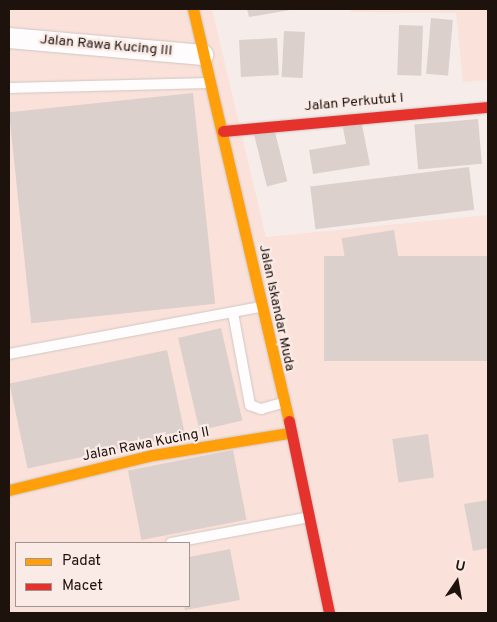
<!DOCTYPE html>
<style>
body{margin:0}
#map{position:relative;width:497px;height:622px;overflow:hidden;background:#f6edea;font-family:Overpass,sans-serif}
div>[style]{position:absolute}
.built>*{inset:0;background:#fae2da}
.building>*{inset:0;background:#dbd0cc;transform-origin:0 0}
.roads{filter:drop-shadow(0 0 1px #d1c6c2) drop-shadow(0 0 1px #d1c6c2)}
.lane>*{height:10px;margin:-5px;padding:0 5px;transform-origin:5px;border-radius:5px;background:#fefcfc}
.street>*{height:20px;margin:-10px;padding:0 10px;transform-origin:10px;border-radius:10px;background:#fefcfc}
.slow>*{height:11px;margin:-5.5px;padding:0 5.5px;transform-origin:5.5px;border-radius:5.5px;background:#ff9f0a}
.jam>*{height:11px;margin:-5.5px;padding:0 5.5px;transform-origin:5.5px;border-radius:5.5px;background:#e5322d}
span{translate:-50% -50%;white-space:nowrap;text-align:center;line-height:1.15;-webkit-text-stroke:4.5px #faebe6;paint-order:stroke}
.street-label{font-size:14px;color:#1e120d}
.frame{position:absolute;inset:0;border:10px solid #1e120d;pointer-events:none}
.legend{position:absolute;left:15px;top:542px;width:175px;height:65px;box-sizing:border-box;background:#faebe6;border:1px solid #a2948f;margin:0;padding:6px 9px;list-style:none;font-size:15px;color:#1e120d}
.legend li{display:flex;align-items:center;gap:10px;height:25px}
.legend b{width:25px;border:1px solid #a2948f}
.north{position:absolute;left:432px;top:557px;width:50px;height:50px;-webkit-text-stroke:4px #faebe6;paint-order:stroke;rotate:12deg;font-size:14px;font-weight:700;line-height:20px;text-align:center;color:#1e120d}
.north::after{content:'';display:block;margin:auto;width:18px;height:22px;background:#1e120d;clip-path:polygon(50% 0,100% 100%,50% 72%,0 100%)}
</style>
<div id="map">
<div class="built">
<div style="clip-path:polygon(evenodd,9px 9px,212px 9px,266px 237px,488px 215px,488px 613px,9px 613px,9px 9px,16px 543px,189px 543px,189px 606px,16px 606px,16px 543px)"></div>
<div style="clip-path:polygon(350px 9px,488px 9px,488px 80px,463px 82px,456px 13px,351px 12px)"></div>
</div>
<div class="building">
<div style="clip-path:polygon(247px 9px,290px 9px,290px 10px,249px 17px)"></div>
<div style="left:431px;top:18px;width:22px;height:56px;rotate:5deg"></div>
<div style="left:399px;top:25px;width:24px;height:50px;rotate:2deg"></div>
<div style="left:284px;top:31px;width:21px;height:46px;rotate:3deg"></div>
<div style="left:277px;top:38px;width:37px;height:38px;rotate:87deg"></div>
<div style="left:193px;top:93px;width:212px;height:185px;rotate:84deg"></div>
<div style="left:478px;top:119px;width:45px;height:64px;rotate:85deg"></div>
<div style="clip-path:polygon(361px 120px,370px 165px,313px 174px,309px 150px,346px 144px,342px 123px)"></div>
<div style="left:274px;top:128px;width:55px;height:21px;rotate:76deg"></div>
<div style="left:469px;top:167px;width:43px;height:160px;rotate:83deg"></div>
<div style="left:394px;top:230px;width:36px;height:53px;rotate:81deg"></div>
<div style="left:488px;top:256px;width:105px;height:164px;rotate:90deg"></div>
<div style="left:221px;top:328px;width:95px;height:44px;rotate:77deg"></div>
<div style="left:167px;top:350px;width:87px;height:161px;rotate:78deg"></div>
<div style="left:428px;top:434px;width:44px;height:36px;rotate:82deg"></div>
<div style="left:233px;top:450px;width:71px;height:107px;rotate:79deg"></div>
<div style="clip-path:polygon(488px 500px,488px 548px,473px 551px,464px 504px)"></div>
<div style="clip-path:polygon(230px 549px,240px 600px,185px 610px,184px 606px,189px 606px,189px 557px)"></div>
</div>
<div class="roads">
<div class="lane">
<div style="left:9px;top:88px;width:201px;rotate:-1.4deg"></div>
<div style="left:233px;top:313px;width:94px;rotate:79.5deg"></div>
<div style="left:250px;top:405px;width:12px;rotate:20deg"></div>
<div style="left:261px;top:409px;width:22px;rotate:-16deg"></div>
<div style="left:9px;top:354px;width:255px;rotate:-10.6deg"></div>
<div style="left:171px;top:543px;width:141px;rotate:-10.6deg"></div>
</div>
<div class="street">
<div style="left:9px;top:38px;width:195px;rotate:5deg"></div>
</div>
<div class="slow">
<div style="left:193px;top:9px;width:423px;rotate:76.9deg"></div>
<div style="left:9px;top:490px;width:148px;rotate:-13.7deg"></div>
<div style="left:153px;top:455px;width:138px;rotate:-9.2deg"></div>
</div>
<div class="jam">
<div style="left:223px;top:131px;width:266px;rotate:-5.2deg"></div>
<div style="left:289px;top:421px;width:196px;rotate:78.2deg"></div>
</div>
</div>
<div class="street-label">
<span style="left:106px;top:46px;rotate:5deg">Jalan Rawa Kucing III</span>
<span style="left:354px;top:103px;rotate:-5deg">Jalan Perkutut I</span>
<span style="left:276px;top:308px;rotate:78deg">Jalan Iskandar Muda</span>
<span style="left:146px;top:445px;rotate:-11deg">Jalan Rawa Kucing II</span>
</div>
<div class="frame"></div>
<ul class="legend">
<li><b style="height:6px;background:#ff9f0a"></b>Padat</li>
<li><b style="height:6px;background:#e5322d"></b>Macet</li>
</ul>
<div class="north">U</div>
</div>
